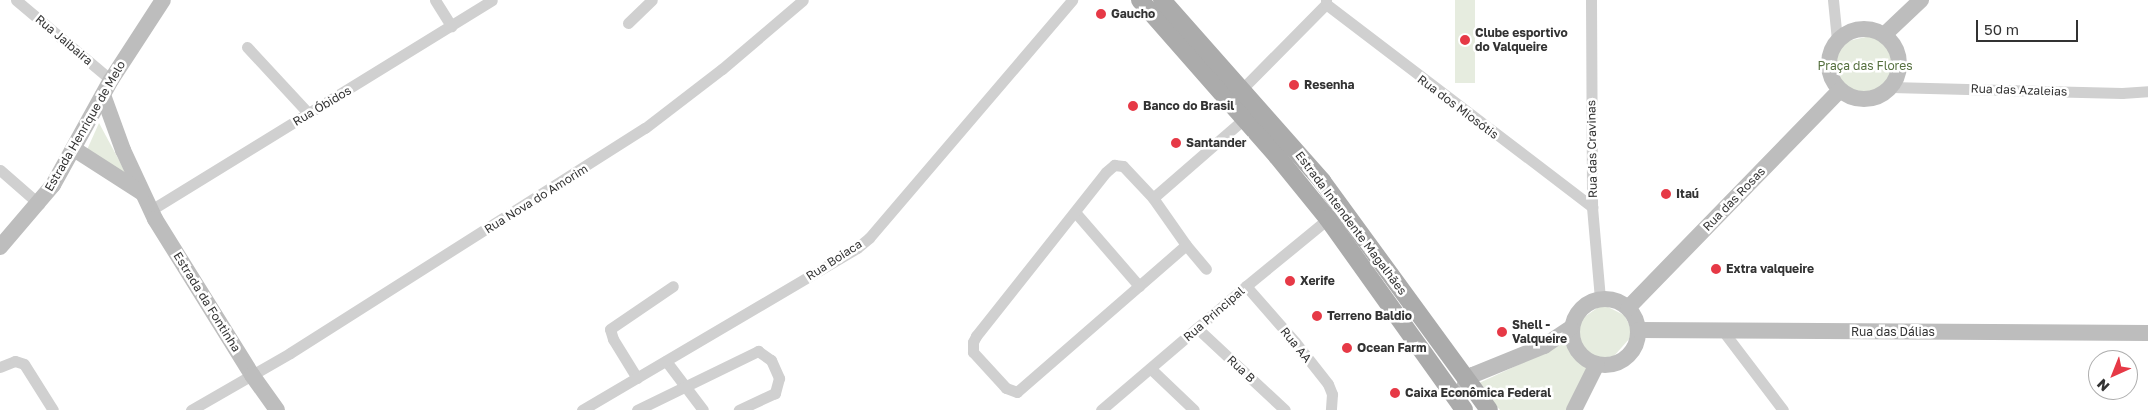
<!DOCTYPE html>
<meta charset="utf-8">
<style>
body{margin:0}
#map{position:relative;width:2148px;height:410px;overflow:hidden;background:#fff;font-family:"Golos Text",sans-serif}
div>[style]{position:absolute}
.green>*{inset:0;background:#e6ecdf;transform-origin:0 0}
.street>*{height:11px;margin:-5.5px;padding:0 5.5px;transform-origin:5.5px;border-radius:5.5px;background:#d0d0d0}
.secondary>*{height:16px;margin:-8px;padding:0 8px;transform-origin:8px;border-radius:8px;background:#bdbdbd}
.secondary>.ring{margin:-8px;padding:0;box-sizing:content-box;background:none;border:16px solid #bdbdbd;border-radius:50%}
.primary>*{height:18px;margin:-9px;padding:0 9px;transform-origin:9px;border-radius:9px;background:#ababab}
.dots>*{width:14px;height:14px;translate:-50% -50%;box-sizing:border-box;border:2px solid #fff;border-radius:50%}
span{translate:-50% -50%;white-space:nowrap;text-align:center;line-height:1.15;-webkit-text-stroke:5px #fff;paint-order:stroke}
.poi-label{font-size:12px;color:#333;font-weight:700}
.left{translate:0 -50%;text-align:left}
.street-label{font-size:12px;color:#333}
.park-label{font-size:12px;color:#56703f}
.north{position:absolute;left:2088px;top:350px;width:50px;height:50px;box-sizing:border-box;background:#fff;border:1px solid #adadad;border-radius:50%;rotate:224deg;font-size:14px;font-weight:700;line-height:20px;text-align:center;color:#333}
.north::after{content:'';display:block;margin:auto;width:18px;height:22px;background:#e63946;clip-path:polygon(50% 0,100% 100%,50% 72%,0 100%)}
.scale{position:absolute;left:1976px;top:20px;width:102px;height:22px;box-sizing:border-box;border:2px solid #333;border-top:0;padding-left:6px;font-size:15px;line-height:18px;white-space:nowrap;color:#333;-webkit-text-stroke:4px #fff;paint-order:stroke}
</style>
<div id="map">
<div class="green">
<div style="left:1455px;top:0;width:20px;height:83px"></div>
<div style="clip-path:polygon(1870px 36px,1884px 39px,1895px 53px,1897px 68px,1893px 82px,1878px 92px,1860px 95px,1842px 89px,1832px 74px,1836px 56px,1844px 42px)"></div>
<div style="clip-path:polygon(99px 123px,120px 162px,126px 174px,86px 152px)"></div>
<div style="clip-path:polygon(1600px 306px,1608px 307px,1624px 315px,1630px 326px,1630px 338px,1614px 356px,1601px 358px,1568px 410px,1500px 410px,1477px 384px,1557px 347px,1583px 318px)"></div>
</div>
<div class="street">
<div style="left:16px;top:0;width:124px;rotate:40.1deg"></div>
<div style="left:435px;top:0;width:31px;rotate:58deg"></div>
<div style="left:1591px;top:0;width:207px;rotate:89.7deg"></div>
<div style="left:1592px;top:207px;width:92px;rotate:85deg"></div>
<div style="left:1833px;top:0;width:40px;rotate:84.3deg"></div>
<div style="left:1326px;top:4px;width:335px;rotate:37.3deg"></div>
<div style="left:628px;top:23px;width:33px;rotate:-44deg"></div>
<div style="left:247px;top:47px;width:91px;rotate:47.2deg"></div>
<div style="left:1891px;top:87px;width:231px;rotate:1.5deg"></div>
<div style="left:2122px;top:93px;width:26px;rotate:-4deg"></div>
<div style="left:1242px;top:89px;width:120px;rotate:-45.3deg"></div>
<div style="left:1326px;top:4px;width:4px;rotate:-90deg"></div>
<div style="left:0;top:170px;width:52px;rotate:41.1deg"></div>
<div style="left:1153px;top:198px;width:121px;rotate:-41deg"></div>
<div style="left:151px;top:210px;width:400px;rotate:-31.6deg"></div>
<div style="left:1075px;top:212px;width:98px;rotate:49.1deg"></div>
<div style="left:1186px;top:245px;width:224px;rotate:139deg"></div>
<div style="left:1017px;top:392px;width:12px;rotate:-160deg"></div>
<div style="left:1006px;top:388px;width:49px;rotate:-132.5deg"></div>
<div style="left:973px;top:352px;width:10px;rotate:-90deg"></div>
<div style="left:973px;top:342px;width:7px;rotate:-63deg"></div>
<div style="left:976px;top:336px;width:209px;rotate:-51.6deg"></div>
<div style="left:1106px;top:172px;width:11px;rotate:-41deg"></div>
<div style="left:1114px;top:165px;width:9px;rotate:6deg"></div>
<div style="left:1123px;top:166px;width:44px;rotate:46.8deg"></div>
<div style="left:1153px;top:198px;width:57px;rotate:54.9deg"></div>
<div style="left:1186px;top:245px;width:31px;rotate:50deg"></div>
<div style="left:1246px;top:286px;width:74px;rotate:48.8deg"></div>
<div style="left:1295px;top:342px;width:53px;rotate:51.8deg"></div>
<div style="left:1328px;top:384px;width:11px;rotate:68deg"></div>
<div style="left:1332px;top:394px;width:16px;rotate:94deg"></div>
<div style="left:1197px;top:328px;width:120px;rotate:43deg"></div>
<div style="left:1723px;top:331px;width:99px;rotate:52.8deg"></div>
<div style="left:666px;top:361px;width:61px;rotate:52.9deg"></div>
<div style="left:0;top:367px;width:16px;rotate:-22deg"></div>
<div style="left:15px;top:361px;width:9px;rotate:18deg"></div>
<div style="left:24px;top:364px;width:54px;rotate:57.8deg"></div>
<div style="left:1151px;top:369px;width:59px;rotate:43.6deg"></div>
<div style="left:637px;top:378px;width:46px;rotate:-121.6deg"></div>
<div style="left:613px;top:339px;width:10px;rotate:-107deg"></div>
<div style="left:610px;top:329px;width:76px;rotate:-34.3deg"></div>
<div style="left:191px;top:410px;width:114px;rotate:-29.9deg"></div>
<div style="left:290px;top:353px;width:420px;rotate:-32.4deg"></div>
<div style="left:645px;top:128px;width:97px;rotate:-37.5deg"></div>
<div style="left:722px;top:69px;width:106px;rotate:-40.4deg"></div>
<div style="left:582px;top:410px;width:319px;rotate:-30.5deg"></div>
<div style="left:857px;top:248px;width:16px;rotate:-40deg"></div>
<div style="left:869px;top:238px;width:313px;rotate:-49.5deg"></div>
<div style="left:637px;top:410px;width:135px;rotate:-26deg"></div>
<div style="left:758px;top:351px;width:16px;rotate:35deg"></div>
<div style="left:771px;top:360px;width:20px;rotate:66deg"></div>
<div style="left:779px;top:378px;width:16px;rotate:105deg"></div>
<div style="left:775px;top:393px;width:40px;rotate:155deg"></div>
<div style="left:1101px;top:410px;width:191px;rotate:-40.5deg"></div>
<div style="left:1246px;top:286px;width:106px;rotate:-39.3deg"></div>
</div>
<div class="secondary">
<div class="ring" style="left:1829px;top:29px;width:54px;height:54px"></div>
<div style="left:1884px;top:35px;width:51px;rotate:-43.4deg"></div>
<div style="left:103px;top:95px;width:59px;rotate:70deg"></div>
<div style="left:123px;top:150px;width:76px;rotate:65.1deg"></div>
<div style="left:155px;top:219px;width:184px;rotate:58.1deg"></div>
<div style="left:252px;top:375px;width:43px;rotate:54.5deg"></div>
<div style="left:74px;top:149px;width:80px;rotate:32.7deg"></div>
<div style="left:0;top:247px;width:82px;rotate:-49.5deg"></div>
<div style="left:53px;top:185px;width:120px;rotate:-61.1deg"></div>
<div style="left:111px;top:80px;width:95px;rotate:-57deg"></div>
<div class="ring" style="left:1572px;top:299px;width:50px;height:50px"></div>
<div style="left:1628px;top:308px;width:304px;rotate:-45.8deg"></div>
<div style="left:1638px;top:330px;width:510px;rotate:0.34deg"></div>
<div style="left:1458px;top:402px;width:24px;rotate:-68deg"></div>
<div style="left:1467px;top:380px;width:8px;rotate:-40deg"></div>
<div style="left:1473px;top:375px;width:77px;rotate:-22.2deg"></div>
<div style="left:1544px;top:346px;width:32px;rotate:-34deg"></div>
<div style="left:1574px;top:410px;width:51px;rotate:-63.4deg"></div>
</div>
<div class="primary">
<div style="left:1140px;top:0;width:208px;rotate:48.7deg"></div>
<div style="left:1277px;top:156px;width:81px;rotate:51deg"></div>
<div style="left:1328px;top:219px;width:234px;rotate:54.5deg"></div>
<div style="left:1162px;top:0;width:242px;rotate:48.5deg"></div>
<div style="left:1322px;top:181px;width:283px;rotate:53.9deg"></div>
</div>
<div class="dots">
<div style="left:1101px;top:14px;background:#e63946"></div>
<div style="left:1465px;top:40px;background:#e63946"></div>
<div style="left:1294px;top:85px;background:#e63946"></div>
<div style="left:1133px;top:106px;background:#e63946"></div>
<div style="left:1176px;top:143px;background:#e63946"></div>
<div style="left:1666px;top:194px;background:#e63946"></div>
<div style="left:1716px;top:269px;background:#e63946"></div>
<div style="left:1290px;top:281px;background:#e63946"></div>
<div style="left:1317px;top:316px;background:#e63946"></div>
<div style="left:1502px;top:332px;background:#e63946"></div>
<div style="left:1347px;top:348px;background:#e63946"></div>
<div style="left:1395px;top:393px;background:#e63946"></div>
</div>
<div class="poi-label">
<span class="left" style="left:1111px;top:14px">Gaucho</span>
<span class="left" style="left:1475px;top:40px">Clube esportivo<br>do Valqueire</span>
<span class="left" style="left:1304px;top:85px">Resenha</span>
<span class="left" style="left:1143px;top:106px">Banco do Brasil</span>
<span class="left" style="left:1186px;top:143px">Santander</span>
<span class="left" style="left:1676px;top:194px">Itaú</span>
<span class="left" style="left:1726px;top:269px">Extra valqueire</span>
<span class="left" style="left:1300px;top:281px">Xerife</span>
<span class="left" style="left:1327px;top:316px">Terreno Baldio</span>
<span class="left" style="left:1512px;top:332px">Shell -<br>Valqueire</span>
<span class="left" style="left:1357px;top:348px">Ocean Farm</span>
<span class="left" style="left:1405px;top:393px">Caixa Econômica Federal</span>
</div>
<div class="street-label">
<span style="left:64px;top:40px;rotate:40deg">Rua Jaibaira</span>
<span style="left:2019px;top:90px;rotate:2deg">Rua das Azaleias</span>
<span style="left:322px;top:106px;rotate:-31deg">Rua Óbidos</span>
<span style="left:1458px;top:107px;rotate:37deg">Rua dos Miosótis</span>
<span style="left:85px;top:126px;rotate:-60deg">Estrada Henrique de Melo</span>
<span style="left:1592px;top:149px;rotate:-91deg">Rua das Cravinas</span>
<span style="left:536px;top:199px;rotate:-32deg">Rua Nova do Amorim</span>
<span style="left:1734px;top:199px;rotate:-46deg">Rua das Rosas</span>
<span style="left:1351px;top:223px;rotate:53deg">Estrada Intendente Magalhães</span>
<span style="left:834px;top:260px;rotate:-33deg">Rua Boiaca</span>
<span style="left:207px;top:302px;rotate:58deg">Estrada da Fontinha</span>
<span style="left:1214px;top:314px;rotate:-41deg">Rua Principal</span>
<span style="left:1893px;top:332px">Rua das Dálias</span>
<span style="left:1296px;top:345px;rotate:51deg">Rua AA</span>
<span style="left:1241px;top:369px;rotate:43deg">Rua B</span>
</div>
<div class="park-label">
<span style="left:1865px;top:66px">Praça das Flores</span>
</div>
<div class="north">N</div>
<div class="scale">50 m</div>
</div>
